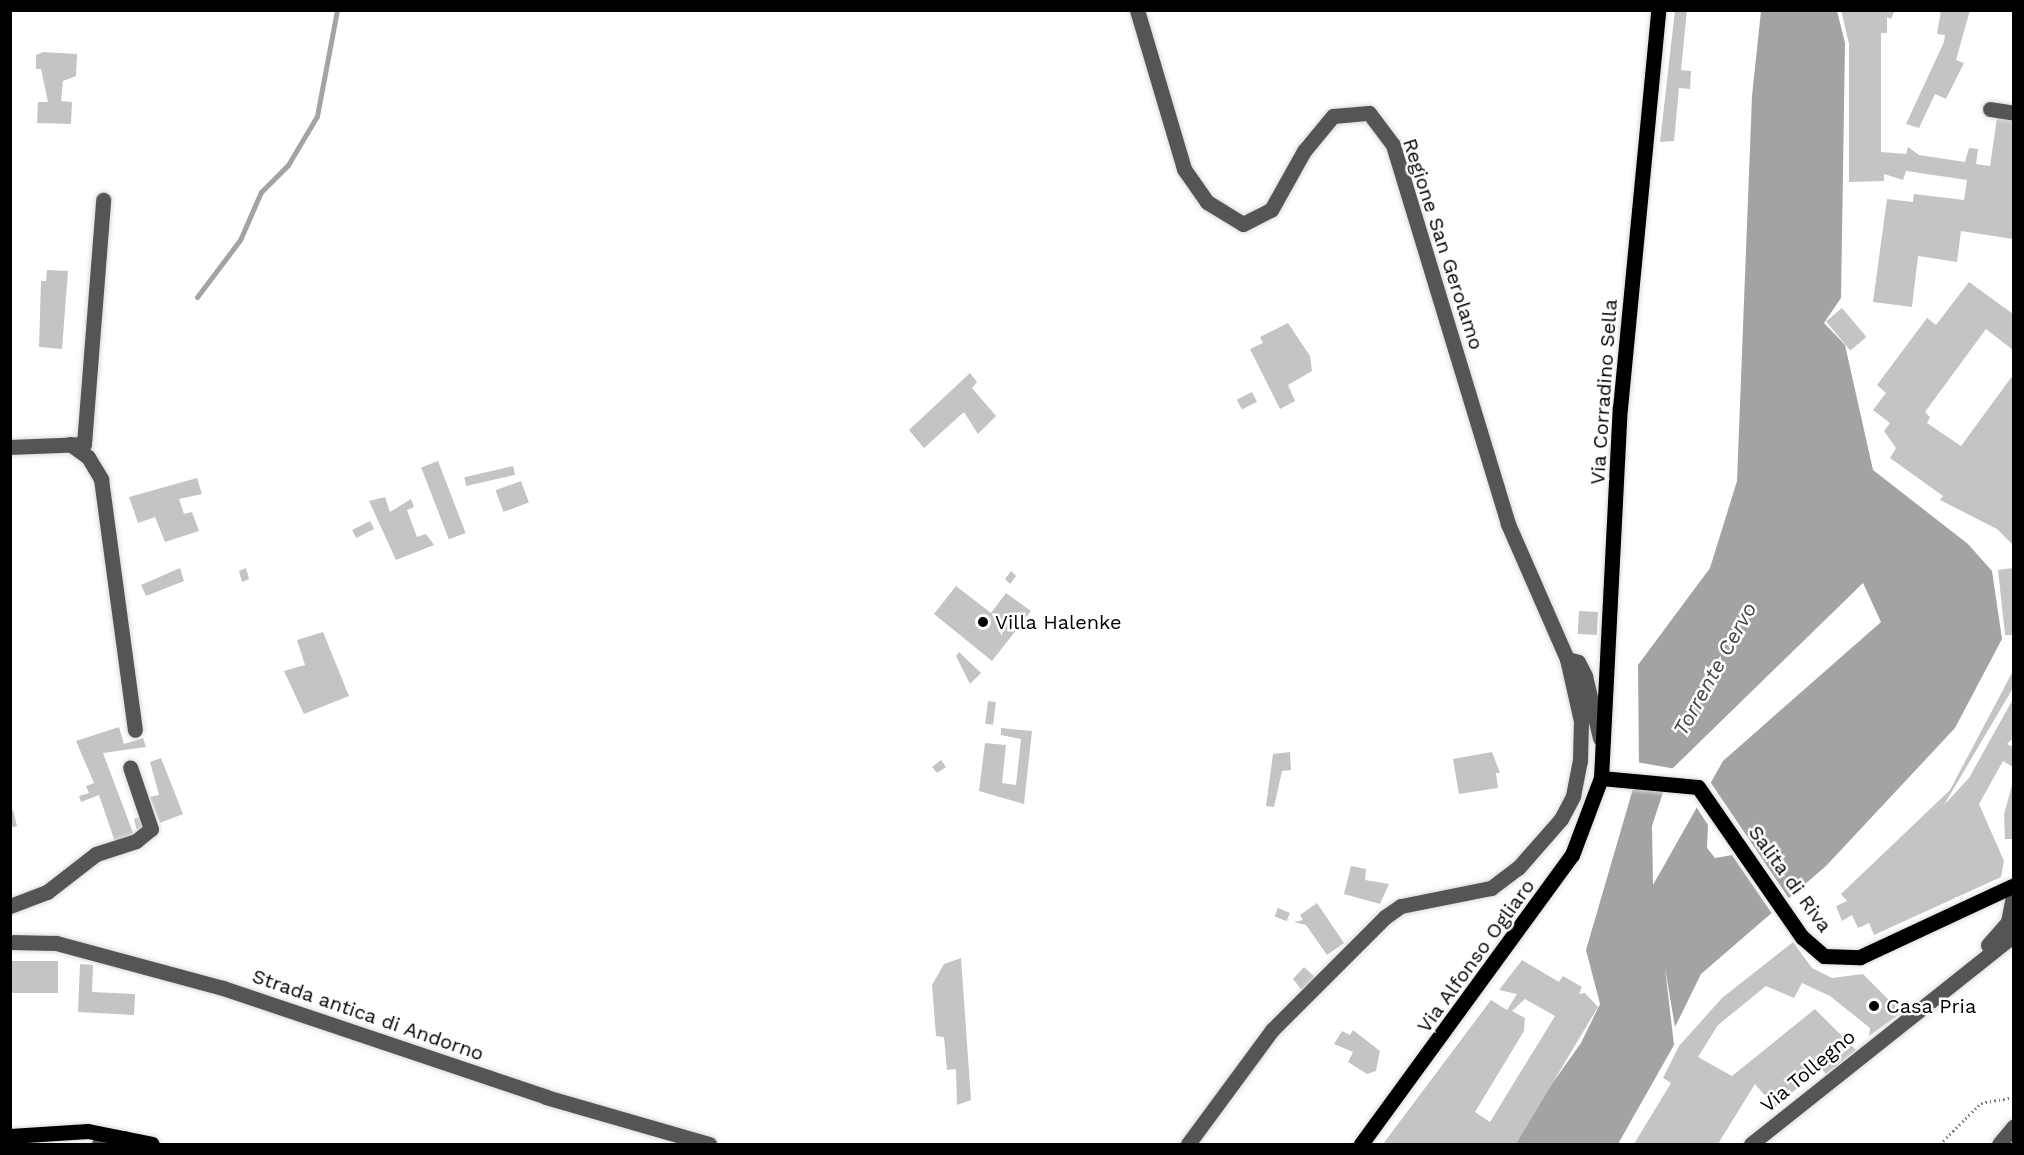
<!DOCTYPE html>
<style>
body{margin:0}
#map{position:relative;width:2024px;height:1155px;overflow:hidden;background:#fff;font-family:"Work Sans",sans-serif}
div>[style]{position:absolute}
.water>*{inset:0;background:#a3a3a3}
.pier>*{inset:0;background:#fff}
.stream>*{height:5px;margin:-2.5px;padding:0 2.5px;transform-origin:2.5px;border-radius:2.5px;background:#a3a3a3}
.building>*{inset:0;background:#c4c4c4;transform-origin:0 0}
.path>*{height:3px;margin-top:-1.5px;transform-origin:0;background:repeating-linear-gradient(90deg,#777 0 1.5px,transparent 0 4.5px)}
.roads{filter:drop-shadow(0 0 2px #dbdbdb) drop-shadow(0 0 2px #dbdbdb)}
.minor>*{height:15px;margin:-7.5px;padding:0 7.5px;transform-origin:7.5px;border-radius:7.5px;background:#555}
.major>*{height:15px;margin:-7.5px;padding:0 7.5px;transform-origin:7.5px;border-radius:7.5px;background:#000}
.dots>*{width:16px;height:16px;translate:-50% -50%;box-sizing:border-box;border:3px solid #fff;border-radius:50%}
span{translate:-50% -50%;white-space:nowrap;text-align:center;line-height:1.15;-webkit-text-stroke:5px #fff;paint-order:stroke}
.street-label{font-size:20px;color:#000}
.poi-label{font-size:20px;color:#000}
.left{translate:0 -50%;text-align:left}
.water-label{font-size:21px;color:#444;font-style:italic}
.frame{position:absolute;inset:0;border:12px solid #000;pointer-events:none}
</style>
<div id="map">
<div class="water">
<div style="clip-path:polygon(evenodd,1761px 11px,1837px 11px,1845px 43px,1841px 298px,1824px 323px,1845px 345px,1873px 470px,1968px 544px,1992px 571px,2002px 639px,1955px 728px,1826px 866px,1701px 974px,1675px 1027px,1665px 968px,1674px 1045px,1618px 1144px,1509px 1144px,1581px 1043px,1600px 1004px,1586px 950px,1639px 768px,1638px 665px,1710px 568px,1737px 481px,1752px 96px,1761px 11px,1863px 583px,1881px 622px,1723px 761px,1653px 885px,1652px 826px,1670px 771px,1863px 583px)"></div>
</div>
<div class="pier">
<div style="clip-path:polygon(1636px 762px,1676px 769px,1668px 786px,1632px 780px)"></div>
<div style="clip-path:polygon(1709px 780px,1790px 900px,1773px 915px,1732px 855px,1715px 858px,1707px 848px,1708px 825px,1695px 805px)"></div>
</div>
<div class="stream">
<div style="left:197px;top:297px;width:71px;rotate:-53deg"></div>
<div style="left:240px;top:240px;width:52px;rotate:-66.4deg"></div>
<div style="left:261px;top:192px;width:38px;rotate:-45deg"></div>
<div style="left:288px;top:165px;width:57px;rotate:-59.4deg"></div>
<div style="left:317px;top:116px;width:108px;rotate:-79.3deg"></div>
</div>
<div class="building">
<div style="clip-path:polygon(1675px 10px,1687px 10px,1681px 70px,1691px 71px,1690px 89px,1679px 88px,1674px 141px,1660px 142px)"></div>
<div style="clip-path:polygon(1841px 10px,1895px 10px,1891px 19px,1887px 17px,1887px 33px,1881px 33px,1881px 152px,1906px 154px,1908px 147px,1919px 155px,1965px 162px,1969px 148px,1978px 149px,1976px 164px,1990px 166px,1997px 118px,2013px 120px,2013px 239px,1961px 231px,1957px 262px,1918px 256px,1912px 307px,1873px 302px,1887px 199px,1913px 202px,1914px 194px,1964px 200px,1967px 180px,1906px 171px,1903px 180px,1884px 174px,1884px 181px,1849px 182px,1849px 44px)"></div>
<div style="clip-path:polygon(1941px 10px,1970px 10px,1956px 60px,1964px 63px,1946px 99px,1935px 94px,1919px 128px,1906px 124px,1944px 42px,1945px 35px,1937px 34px)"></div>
<div style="clip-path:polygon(43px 52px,77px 54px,76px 76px,63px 81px,61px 101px,72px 102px,71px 124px,37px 123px,38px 102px,48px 102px,41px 69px,36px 69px,36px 55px)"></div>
<div style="clip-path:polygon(47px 270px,68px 271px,62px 349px,39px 347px,41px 281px,46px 281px)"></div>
<div style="clip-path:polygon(1969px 282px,2013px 314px,2013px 350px,1986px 329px,1925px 412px,1930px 417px,1927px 423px,1961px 446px,2013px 375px,2013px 545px,1997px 529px,1940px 500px,1943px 496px,1890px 458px,1896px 448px,1884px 431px,1890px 423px,1873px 410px,1886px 393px,1877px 385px,1927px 318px,1936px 325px)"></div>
<div style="left:1842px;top:308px;width:38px;height:21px;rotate:50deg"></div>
<div style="clip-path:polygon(1288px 323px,1310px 356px,1312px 371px,1288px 385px,1295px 401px,1280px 409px,1250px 349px,1263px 343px,1260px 337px)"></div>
<div style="clip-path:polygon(970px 373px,977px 382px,972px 388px,996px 416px,978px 434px,964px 412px,924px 448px,909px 430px)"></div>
<div style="left:1252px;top:392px;width:11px;height:17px;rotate:63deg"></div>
<div style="left:438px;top:461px;width:77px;height:18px;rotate:69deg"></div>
<div style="left:513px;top:466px;width:9px;height:50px;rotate:77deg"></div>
<div style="clip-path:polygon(197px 478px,202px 494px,179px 499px,184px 514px,192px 512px,199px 531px,165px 542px,155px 517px,138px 523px,129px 497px)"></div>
<div style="left:521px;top:481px;width:23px;height:27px;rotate:70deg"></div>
<div style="clip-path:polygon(385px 497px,390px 512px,411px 499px,414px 507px,407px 510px,417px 537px,426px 534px,434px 545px,396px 560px,369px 501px)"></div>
<div style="left:370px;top:521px;width:9px;height:20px;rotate:63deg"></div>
<div style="clip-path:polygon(180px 568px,184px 581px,146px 596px,141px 585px)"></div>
<div style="clip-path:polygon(246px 568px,249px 579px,242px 582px,239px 571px)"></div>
<div style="clip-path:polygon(2013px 568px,2013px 635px,2005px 635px,1998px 570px)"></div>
<div style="clip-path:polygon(1011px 571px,1016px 576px,1010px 584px,1005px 579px)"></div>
<div style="clip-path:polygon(956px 586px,991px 613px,1006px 593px,1031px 611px,992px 661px,934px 614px)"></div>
<div style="left:1579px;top:611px;width:19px;height:23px;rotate:3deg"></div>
<div style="clip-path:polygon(323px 632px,349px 696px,304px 714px,284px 671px,305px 665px,297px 640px)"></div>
<div style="clip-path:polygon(959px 652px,981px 673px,970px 684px,956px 656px)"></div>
<div style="clip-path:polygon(2013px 671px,2013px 688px,1944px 805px,1969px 778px,2013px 699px,2013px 738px,2007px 744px,2013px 747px,2013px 767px,2003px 761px,1979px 804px,2004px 861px,2001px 877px,1874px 935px,1869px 923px,1858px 928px,1852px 915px,1842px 921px,1836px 906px,1847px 901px,1841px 894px,1950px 790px)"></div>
<div style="left:988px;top:701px;width:8px;height:23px;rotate:7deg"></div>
<div style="clip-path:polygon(119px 727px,124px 744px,143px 738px,146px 747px,103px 753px,135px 838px,116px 845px,99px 795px,81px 802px,79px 796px,89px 793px,86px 786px,94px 783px,76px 741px)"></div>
<div style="clip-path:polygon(1001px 728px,1032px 731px,1024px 804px,979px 791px,985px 743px,1006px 745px,1002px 783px,1016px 785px,1021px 739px,1001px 735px)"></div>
<div style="clip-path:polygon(1290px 752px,1291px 770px,1282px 771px,1274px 807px,1266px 806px,1273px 754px)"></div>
<div style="clip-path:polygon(1492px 752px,1500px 773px,1496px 773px,1498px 788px,1459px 794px,1453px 759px)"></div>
<div style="clip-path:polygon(161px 758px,183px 814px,160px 823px,150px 797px,159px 795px,150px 762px)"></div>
<div style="clip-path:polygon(941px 760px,946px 767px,937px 773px,932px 767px)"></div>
<div style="clip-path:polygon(2013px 782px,2013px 839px,2005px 839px,2004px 814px)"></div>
<div style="clip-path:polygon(13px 810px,17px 826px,10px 828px,10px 811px)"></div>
<div style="clip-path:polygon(143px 816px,146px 826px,137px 830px,134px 819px)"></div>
<div style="clip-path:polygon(1351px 866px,1366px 869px,1365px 880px,1389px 884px,1380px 904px,1344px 894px)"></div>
<div style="clip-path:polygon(1317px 903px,1344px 943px,1327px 955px,1306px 925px,1294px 922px,1303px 920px,1300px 915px)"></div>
<div style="left:1278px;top:908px;width:13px;height:9px;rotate:23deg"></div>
<div style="clip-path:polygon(1793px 942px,1812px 968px,1832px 978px,1863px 974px,1892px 1003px,1898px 999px,1908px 1008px,1869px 1036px,1870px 1028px,1830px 996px,1802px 983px,1794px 998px,1766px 986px,1718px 1025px,1698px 1057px,1732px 1076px,1815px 1009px,1856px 1050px,1826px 1074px,1821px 1068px,1775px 1107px,1755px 1084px,1718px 1144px,1634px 1144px,1671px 1083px,1663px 1078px,1679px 1046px,1722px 998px)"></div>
<div style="clip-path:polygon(961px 958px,971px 1100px,957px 1105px,956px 1069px,947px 1070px,944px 1037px,936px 1036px,932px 985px,944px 964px)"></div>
<div style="clip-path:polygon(evenodd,1522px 960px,1559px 982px,1563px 976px,1582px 987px,1579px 994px,1585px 993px,1598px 1007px,1516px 1144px,1383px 1144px,1491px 1000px,1507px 1010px,1517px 994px,1499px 990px,1522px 960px,1525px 999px,1555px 1016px,1490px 1122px,1475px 1112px,1524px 1031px,1525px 1018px,1512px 1011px,1525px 999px)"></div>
<div style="left:10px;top:961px;width:48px;height:32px"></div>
<div style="clip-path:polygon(80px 964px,93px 965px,92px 992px,135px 994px,134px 1015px,78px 1012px)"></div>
<div style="clip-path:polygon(1304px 967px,1317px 979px,1304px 993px,1293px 979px)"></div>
<div style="clip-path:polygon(1353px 1030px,1380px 1051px,1376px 1071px,1367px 1074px,1348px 1062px,1353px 1052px,1334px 1044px,1342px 1031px,1350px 1035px)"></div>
</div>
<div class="path">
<div style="left:1940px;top:1144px;width:58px;rotate:-45deg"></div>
<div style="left:1981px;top:1103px;width:34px;rotate:-10deg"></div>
</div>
<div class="roads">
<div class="minor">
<div style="left:1137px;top:10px;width:166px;rotate:73.5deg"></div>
<div style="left:1184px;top:169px;width:40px;rotate:55.1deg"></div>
<div style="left:1207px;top:202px;width:42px;rotate:31.4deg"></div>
<div style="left:1243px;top:224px;width:31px;rotate:-27deg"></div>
<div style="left:1271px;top:210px;width:68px;rotate:-60.8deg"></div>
<div style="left:1304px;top:151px;width:45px;rotate:-50.4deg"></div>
<div style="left:1333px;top:116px;width:36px;rotate:-5deg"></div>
<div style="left:1369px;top:113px;width:40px;rotate:53deg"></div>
<div style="left:1393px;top:145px;width:396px;rotate:73.1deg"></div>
<div style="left:1508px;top:524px;width:147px;rotate:66.4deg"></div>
<div style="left:1990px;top:109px;width:24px;rotate:9deg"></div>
<div style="left:70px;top:444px;width:22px;rotate:36deg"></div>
<div style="left:88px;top:457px;width:26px;rotate:59deg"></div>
<div style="left:101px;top:479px;width:253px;rotate:82.3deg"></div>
<div style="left:10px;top:447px;width:74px;rotate:-2.3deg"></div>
<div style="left:84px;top:444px;width:245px;rotate:-85.5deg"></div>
<div style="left:10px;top:906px;width:40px;rotate:-21deg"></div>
<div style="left:47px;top:892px;width:62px;rotate:-37.8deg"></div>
<div style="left:96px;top:854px;width:42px;rotate:-18deg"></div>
<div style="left:136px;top:841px;width:19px;rotate:-39deg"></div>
<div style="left:151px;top:829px;width:65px;rotate:-108.7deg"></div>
<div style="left:10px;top:942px;width:46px;rotate:1.2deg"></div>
<div style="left:56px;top:943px;width:173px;rotate:15.1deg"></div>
<div style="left:223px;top:988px;width:341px;rotate:18.6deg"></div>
<div style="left:546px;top:1097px;width:170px;rotate:16.1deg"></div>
<div style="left:1988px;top:945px;width:30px;rotate:-49deg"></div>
<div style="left:2008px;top:922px;width:25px;rotate:-79deg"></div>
<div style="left:99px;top:1144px;width:26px;rotate:-13deg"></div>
<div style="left:1188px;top:1144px;width:142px;rotate:-53.6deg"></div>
<div style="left:1272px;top:1030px;width:160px;rotate:-45deg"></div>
<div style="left:1385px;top:917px;width:19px;rotate:-35deg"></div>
<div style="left:1401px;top:906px;width:92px;rotate:-11.3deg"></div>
<div style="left:1491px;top:888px;width:34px;rotate:-37deg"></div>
<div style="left:1518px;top:868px;width:65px;rotate:-48.7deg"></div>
<div style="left:1561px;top:819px;width:26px;rotate:-62deg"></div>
<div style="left:1573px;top:796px;width:36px;rotate:-79deg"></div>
<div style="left:1580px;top:761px;width:40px;rotate:-88.6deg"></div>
<div style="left:1581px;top:721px;width:64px;rotate:-102.7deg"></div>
<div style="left:1567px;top:659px;width:11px;rotate:15deg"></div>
<div style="left:1578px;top:662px;width:16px;rotate:63deg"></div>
<div style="left:1585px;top:676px;width:64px;rotate:76.4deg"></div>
<div style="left:1751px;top:1144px;width:336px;rotate:-38.5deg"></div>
<div style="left:1999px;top:1144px;width:23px;rotate:-50deg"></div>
</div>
<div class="major">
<div style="left:1601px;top:778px;width:97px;rotate:5.3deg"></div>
<div style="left:1698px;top:787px;width:183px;rotate:55.3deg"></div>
<div style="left:1802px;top:937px;width:29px;rotate:41deg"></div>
<div style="left:1824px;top:956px;width:36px;rotate:2deg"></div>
<div style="left:1860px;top:957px;width:168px;rotate:-25deg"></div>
<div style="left:10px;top:1136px;width:78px;rotate:-3.7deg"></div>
<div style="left:88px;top:1131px;width:65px;rotate:11.5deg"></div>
<div style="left:1361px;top:1144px;width:358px;rotate:-53.9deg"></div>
<div style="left:1572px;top:855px;width:82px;rotate:-69.4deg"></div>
<div style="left:1601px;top:778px;width:370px;rotate:-87.1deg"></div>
<div style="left:1620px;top:408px;width:400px;rotate:-84.5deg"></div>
</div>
</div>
<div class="dots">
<div style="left:983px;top:622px;background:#000"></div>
<div style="left:1874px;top:1006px;background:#000"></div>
</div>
<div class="street-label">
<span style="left:1443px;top:244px;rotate:72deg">Regione San Gerolamo</span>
<span style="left:1604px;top:392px;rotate:-86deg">Via Corradino Sella</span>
<span style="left:1790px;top:879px;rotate:54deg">Salita di Riva</span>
<span style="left:1476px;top:956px;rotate:-54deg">Via Alfonso Ogliaro</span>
<span style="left:368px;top:1015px;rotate:19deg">Strada antica di Andorno</span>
<span style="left:1808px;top:1071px;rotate:-40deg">Via Tollegno</span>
</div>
<div class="poi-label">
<span class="left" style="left:995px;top:622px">Villa Halenke</span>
<span class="left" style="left:1886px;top:1006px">Casa Pria</span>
</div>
<div class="water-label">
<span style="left:1715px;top:669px;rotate:-61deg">Torrente Cervo</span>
</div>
<div class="frame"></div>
</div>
